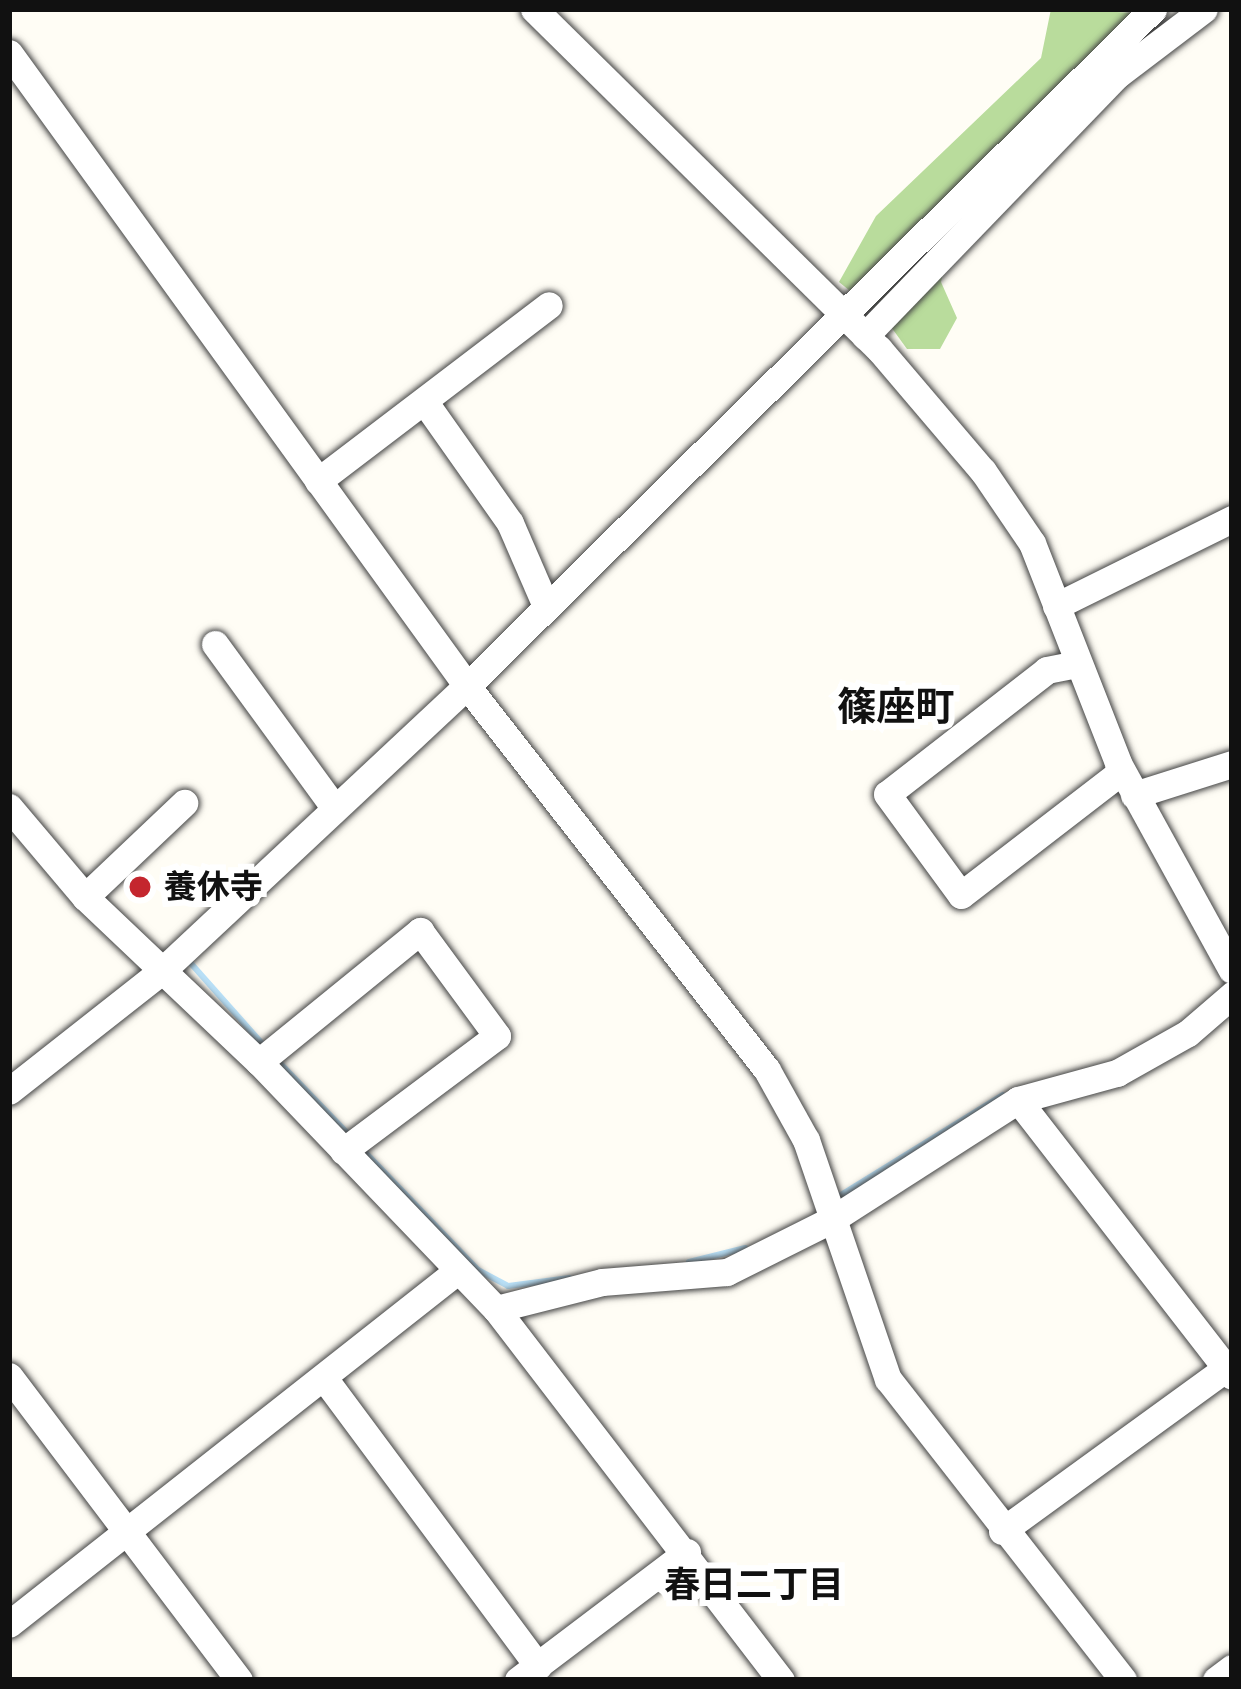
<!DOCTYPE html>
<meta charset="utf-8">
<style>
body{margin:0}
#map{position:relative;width:1241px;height:1689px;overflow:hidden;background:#fffdf5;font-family:Lora,"Noto Sans JP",serif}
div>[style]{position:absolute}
.forest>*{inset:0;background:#b9dc9c}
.stream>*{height:6px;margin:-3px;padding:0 3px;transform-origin:3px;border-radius:3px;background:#b9e0f7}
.roads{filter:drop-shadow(0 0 3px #444) drop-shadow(0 0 3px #444)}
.minor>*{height:27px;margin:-13.5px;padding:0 13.5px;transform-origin:13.5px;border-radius:13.5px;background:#fff}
.dots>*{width:33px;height:33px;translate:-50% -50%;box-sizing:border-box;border:6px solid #fff;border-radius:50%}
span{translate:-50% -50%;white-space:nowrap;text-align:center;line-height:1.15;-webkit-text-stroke:12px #fff;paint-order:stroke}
.poi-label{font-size:33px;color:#111;font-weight:700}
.left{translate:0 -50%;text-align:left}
.neighbourhood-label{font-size:36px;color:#111;font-weight:700}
.quarter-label{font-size:39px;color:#111;font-weight:700}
.frame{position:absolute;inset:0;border:12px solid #111;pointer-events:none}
</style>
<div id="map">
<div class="forest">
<div style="clip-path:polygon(1051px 9px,1160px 14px,1135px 56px,948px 249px,941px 282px,957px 318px,940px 349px,907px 349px,886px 320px,839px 282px,876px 216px,1041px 58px)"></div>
</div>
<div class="stream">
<div style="left:187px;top:959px;width:119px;rotate:48.4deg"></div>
<div style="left:275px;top:1058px;width:107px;rotate:46.1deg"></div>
<div style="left:362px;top:1149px;width:168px;rotate:46.2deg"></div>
<div style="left:478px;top:1270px;width:34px;rotate:28deg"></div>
<div style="left:508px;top:1286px;width:62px;rotate:-7.5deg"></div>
<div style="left:836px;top:1198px;width:196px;rotate:-31.7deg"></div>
<div style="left:689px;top:1262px;width:58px;rotate:-14deg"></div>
</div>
<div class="roads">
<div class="minor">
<div style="left:534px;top:9px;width:484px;rotate:44.6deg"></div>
<div style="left:879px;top:349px;width:160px;rotate:49.6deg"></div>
<div style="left:983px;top:471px;width:87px;rotate:55.8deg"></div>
<div style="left:1032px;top:543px;width:236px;rotate:68.6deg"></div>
<div style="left:1118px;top:763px;width:236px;rotate:61.2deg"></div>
<div style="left:9px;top:53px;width:781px;rotate:54.11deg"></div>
<div style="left:467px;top:686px;width:487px;rotate:52deg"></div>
<div style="left:767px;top:1070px;width:80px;rotate:60.9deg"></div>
<div style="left:806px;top:1140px;width:253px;rotate:71.1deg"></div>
<div style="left:888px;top:1379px;width:382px;rotate:52deg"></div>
<div style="left:865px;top:336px;width:363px;rotate:-46deg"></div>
<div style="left:1117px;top:75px;width:109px;rotate:-37.2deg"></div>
<div style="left:424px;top:401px;width:149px;rotate:54.8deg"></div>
<div style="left:510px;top:523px;width:90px;rotate:66.6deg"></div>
<div style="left:318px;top:481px;width:290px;rotate:-37.3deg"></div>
<div style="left:1056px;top:606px;width:196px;rotate:-26.3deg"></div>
<div style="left:215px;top:644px;width:202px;rotate:53.9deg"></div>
<div style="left:1077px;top:664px;width:31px;rotate:169deg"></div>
<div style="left:1047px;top:670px;width:202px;rotate:142.2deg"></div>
<div style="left:887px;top:794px;width:125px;rotate:53.8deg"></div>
<div style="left:961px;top:895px;width:203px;rotate:-37.6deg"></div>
<div style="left:1134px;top:795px;width:103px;rotate:-17.6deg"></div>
<div style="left:9px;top:807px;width:118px;rotate:49.8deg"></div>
<div style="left:85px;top:897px;width:240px;rotate:43.5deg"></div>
<div style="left:259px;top:1062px;width:342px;rotate:46.2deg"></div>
<div style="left:496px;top:1309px;width:468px;rotate:52.5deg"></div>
<div style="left:85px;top:897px;width:137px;rotate:-43.5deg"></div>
<div style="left:259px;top:1062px;width:208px;rotate:-39.1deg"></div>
<div style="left:420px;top:931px;width:130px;rotate:53.7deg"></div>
<div style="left:497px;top:1036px;width:192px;rotate:143.2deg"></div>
<div style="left:9px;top:1091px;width:196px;rotate:-38.2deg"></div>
<div style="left:163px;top:970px;width:416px;rotate:-43.1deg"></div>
<div style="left:467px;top:686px;width:964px;rotate:-44.62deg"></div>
<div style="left:1018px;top:1100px;width:349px;rotate:52.2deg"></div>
<div style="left:496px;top:1309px;width:109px;rotate:-14.3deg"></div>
<div style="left:602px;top:1282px;width:125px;rotate:-4.6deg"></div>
<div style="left:727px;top:1272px;width:116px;rotate:-26.6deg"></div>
<div style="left:831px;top:1220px;width:222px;rotate:-32.7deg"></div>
<div style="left:1018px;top:1100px;width:103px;rotate:-15.3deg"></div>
<div style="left:1117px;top:1073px;width:81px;rotate:-29.4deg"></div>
<div style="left:1188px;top:1033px;width:58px;rotate:-40.8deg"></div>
<div style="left:9px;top:1376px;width:381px;rotate:52.9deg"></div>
<div style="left:324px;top:1378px;width:359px;rotate:53.4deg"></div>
<div style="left:1002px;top:1531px;width:284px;rotate:-36deg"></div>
<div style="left:9px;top:1624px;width:569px;rotate:-38.22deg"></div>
<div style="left:518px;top:1680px;width:212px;rotate:-37.1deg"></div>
<div style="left:1216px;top:1680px;width:20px;rotate:-37deg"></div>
</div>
</div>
<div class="dots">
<div style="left:140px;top:887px;background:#c4262e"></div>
</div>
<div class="poi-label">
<span class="left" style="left:164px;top:887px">養休寺</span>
</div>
<div class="neighbourhood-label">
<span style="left:754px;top:1585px">春日二丁目</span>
</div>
<div class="quarter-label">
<span style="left:896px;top:706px">篠座町</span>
</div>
<div class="frame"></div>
</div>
